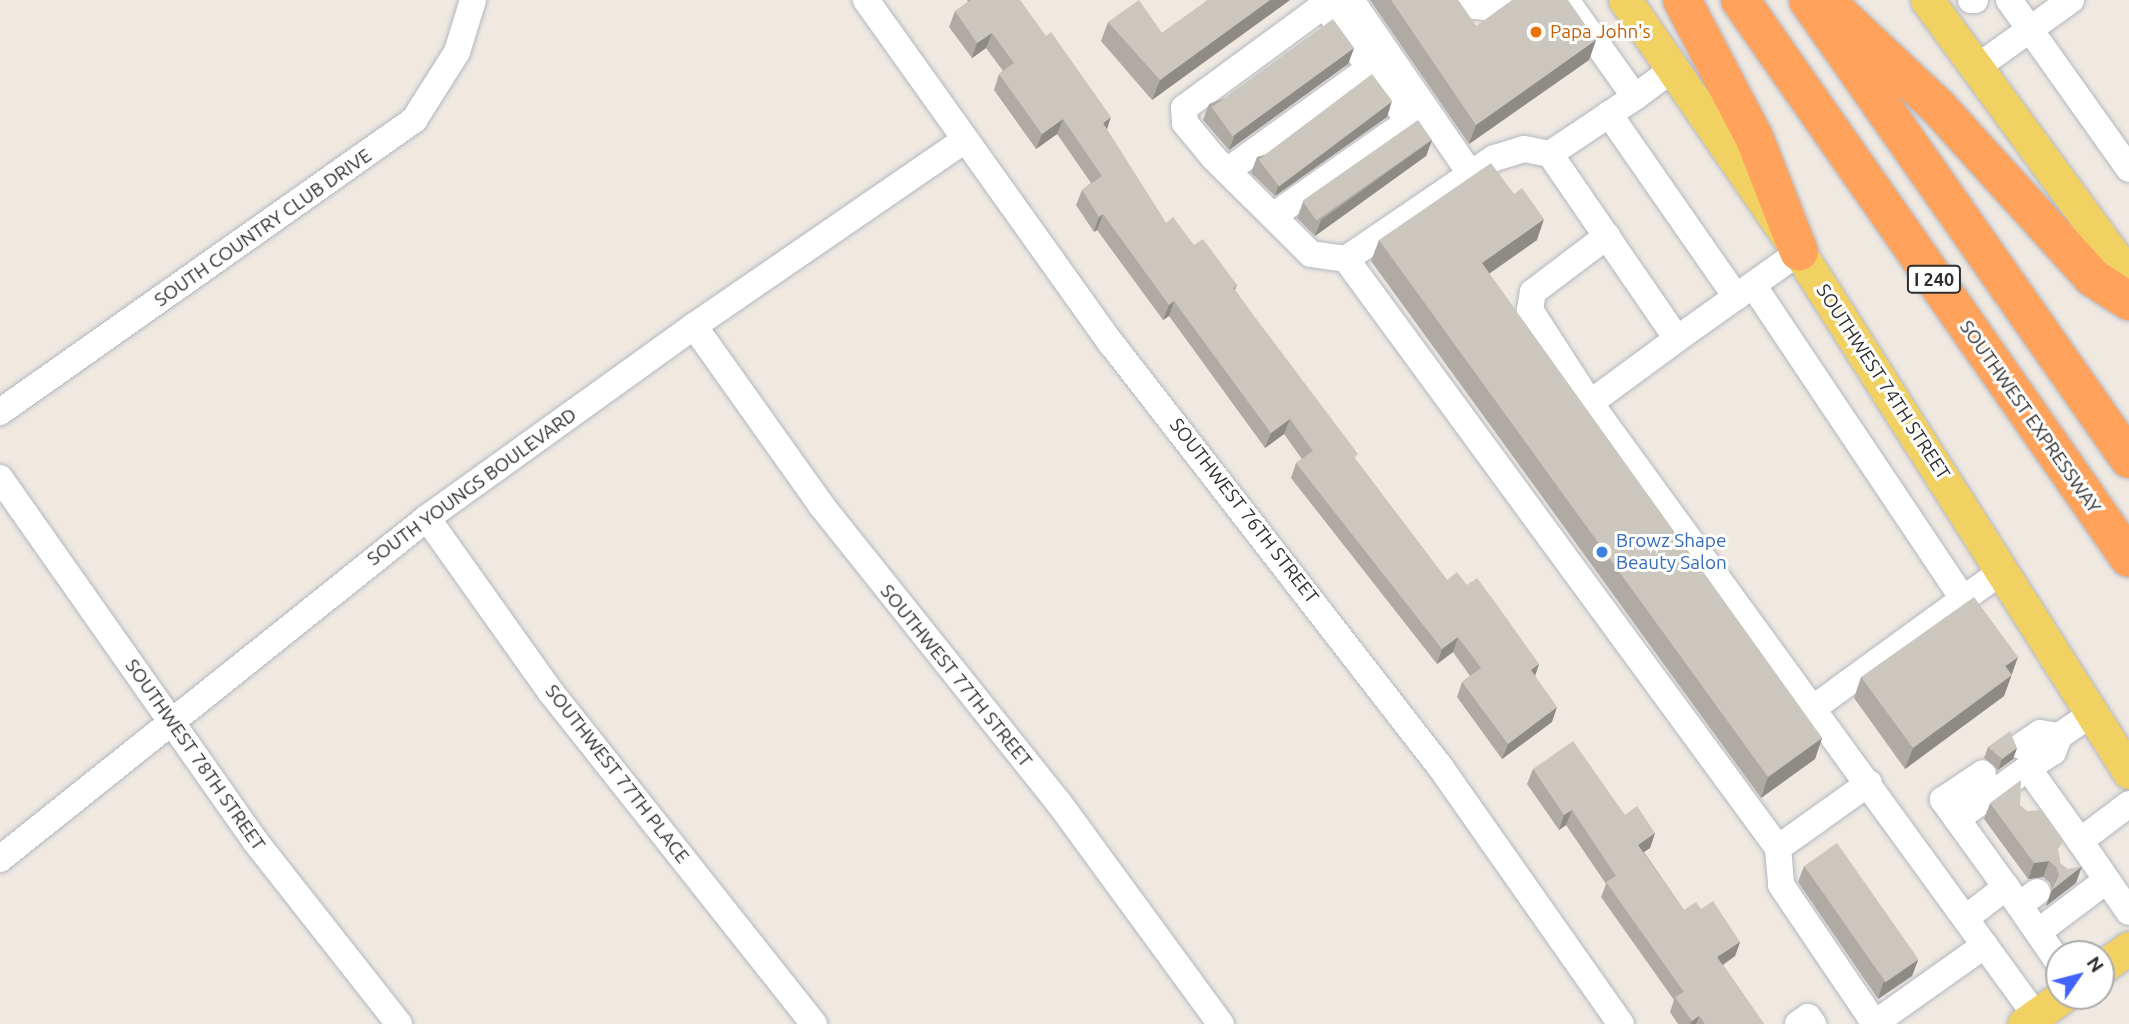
<!DOCTYPE html>
<style>
body{margin:0}
#map{position:relative;width:2129px;height:1024px;overflow:hidden;background:#efe9e1;font-family:Ubuntu,sans-serif}
div>[style]{position:absolute}
.roads{filter:drop-shadow(0 0 2px #b4b7c1) drop-shadow(0 0 2px #b4b7c1)}
.minor>*{height:26px;margin:-13px;padding:0 13px;transform-origin:13px;border-radius:13px;background:#fff}
.major>*{height:33px;margin:-16.5px;padding:0 16.5px;transform-origin:16.5px;border-radius:16.5px;background:#f2d163}
.highway>*{height:38px;margin:-19px;padding:0 19px;transform-origin:19px;border-radius:19px;background:#ffa35c}
.wall>*{inset:0;background:#afaba4}
.shaded-wall>*{inset:0;background:#8e8b86}
.building>*{inset:0;background:#cbc7bf;transform-origin:0 0}
.dots>*{width:19px;height:19px;translate:-50% -50%;box-sizing:border-box;border:4px solid #fff;border-radius:50%}
span{translate:-50% -50%;white-space:nowrap;text-align:center;line-height:1.15;-webkit-text-stroke:6px #fff;paint-order:stroke}
.shield-label span{padding:2px 5px;background:#fff;border:2px solid;border-radius:5px;-webkit-text-stroke-width:0}
.shield-label{font-size:18px;color:#2e2e2e;font-weight:700}
.food-label{font-size:19px;color:#c56008}
.left{translate:0 -50%;text-align:left}
.street-label{font-size:19px;color:#2e2e2e}
.shop-label{font-size:19px;color:#366cbe}
.north{position:absolute;left:2045px;top:940px;width:70px;height:70px;box-sizing:border-box;background:#fff;border:2px solid #ababab;border-radius:50%;rotate:55deg;font-size:19px;font-weight:700;line-height:28px;text-align:center;color:#2e2e2e}
.north::after{content:'';display:block;margin:auto;width:24px;height:32px;background:#4264fb;clip-path:polygon(50% 0,100% 100%,50% 72%,0 100%)}
</style>
<div id="map">
<div class="roads">
<div class="minor">
<div style="left:866px;top:0;width:422px;rotate:54.5deg"></div>
<div style="left:1111px;top:343px;width:538px;rotate:52.17deg"></div>
<div style="left:1441px;top:768px;width:313px;rotate:54.9deg"></div>
<div style="left:1331px;top:0;width:182px;rotate:143.7deg"></div>
<div style="left:1184px;top:108px;width:15px;rotate:86deg"></div>
<div style="left:1185px;top:123px;width:45px;rotate:50.4deg"></div>
<div style="left:1214px;top:158px;width:136px;rotate:44.7deg"></div>
<div style="left:1311px;top:254px;width:35px;rotate:8deg"></div>
<div style="left:1351px;top:0;width:209px;rotate:55.5deg"></div>
<div style="left:1463px;top:0;width:6px;rotate:59deg"></div>
<div style="left:1466px;top:5px;width:20px;rotate:6deg"></div>
<div style="left:1486px;top:7px;width:15px;rotate:-28deg"></div>
<div style="left:1566px;top:0;width:119px;rotate:54.6deg"></div>
<div style="left:1635px;top:97px;width:47px;rotate:-36.4deg"></div>
<div style="left:1971px;top:0;width:4px"></div>
<div style="left:2009px;top:0;width:207px;rotate:54.6deg"></div>
<div style="left:1976px;top:68px;width:117px;rotate:-35.6deg"></div>
<div style="left:1635px;top:97px;width:102px;rotate:146.2deg"></div>
<div style="left:1550px;top:154px;width:224px;rotate:55.5deg"></div>
<div style="left:1677px;top:339px;width:150px;rotate:-35.5deg"></div>
<div style="left:1609px;top:114px;width:223px;rotate:55.2deg"></div>
<div style="left:1550px;top:154px;width:26px;rotate:-169deg"></div>
<div style="left:1524px;top:149px;width:31px;rotate:163deg"></div>
<div style="left:1494px;top:158px;width:179px;rotate:145.7deg"></div>
<div style="left:1346px;top:259px;width:730px;rotate:53.74deg"></div>
<div style="left:1227px;top:171px;width:176px;rotate:-35.8deg"></div>
<div style="left:1273px;top:216px;width:155px;rotate:-35deg"></div>
<div style="left:1400px;top:127px;width:12px;rotate:-59deg"></div>
<div style="left:1406px;top:117px;width:139px;rotate:-126.2deg"></div>
<div style="left:1753px;top:285px;width:378px;rotate:56.2deg"></div>
<div style="left:1963px;top:599px;width:49px;rotate:-35deg"></div>
<div style="left:694px;top:326px;width:219px;rotate:54.6deg"></div>
<div style="left:821px;top:505px;width:381px;rotate:51.4deg"></div>
<div style="left:1059px;top:803px;width:274px;rotate:53.8deg"></div>
<div style="left:1677px;top:339px;width:108px;rotate:143.7deg"></div>
<div style="left:1590px;top:403px;width:758px;rotate:53.96deg"></div>
<div style="left:1590px;top:403px;width:111px;rotate:-122.8deg"></div>
<div style="left:1530px;top:310px;width:18px;rotate:-81deg"></div>
<div style="left:1533px;top:292px;width:93px;rotate:-37.1deg"></div>
<div style="left:0;top:412px;width:507px;rotate:-35.2deg"></div>
<div style="left:414px;top:120px;width:80px;rotate:-57.7deg"></div>
<div style="left:457px;top:52px;width:54px;rotate:-72.9deg"></div>
<div style="left:0;top:478px;width:444px;rotate:54.9deg"></div>
<div style="left:255px;top:841px;width:233px;rotate:51.8deg"></div>
<div style="left:427px;top:518px;width:212px;rotate:54.6deg"></div>
<div style="left:550px;top:691px;width:425px;rotate:51.6deg"></div>
<div style="left:1815px;top:707px;width:183px;rotate:-36.1deg"></div>
<div style="left:2021px;top:746px;width:23px;rotate:-34deg"></div>
<div style="left:2040px;top:733px;width:19px;rotate:9deg"></div>
<div style="left:1869px;top:783px;width:112px;rotate:144.5deg"></div>
<div style="left:1778px;top:848px;width:37px;rotate:85deg"></div>
<div style="left:1781px;top:885px;width:157px;rotate:55.9deg"></div>
<div style="left:1869px;top:1015px;width:16px;rotate:35deg"></div>
<div style="left:2129px;top:804px;width:61px;rotate:142.9deg"></div>
<div style="left:2080px;top:841px;width:86px;rotate:55.4deg"></div>
<div style="left:1957px;top:819px;width:24px;rotate:-126deg"></div>
<div style="left:1943px;top:800px;width:48px;rotate:-34deg"></div>
<div style="left:2080px;top:841px;width:90px;rotate:-125.5deg"></div>
<div style="left:2028px;top:768px;width:30px;rotate:-33deg"></div>
<div style="left:2053px;top:752px;width:17px;rotate:-69deg"></div>
<div style="left:2059px;top:736px;width:41px;rotate:-34.1deg"></div>
<div style="left:0;top:859px;width:546px;rotate:-38.61deg"></div>
<div style="left:427px;top:518px;width:329px;rotate:-35.7deg"></div>
<div style="left:694px;top:326px;width:326px;rotate:-34.5deg"></div>
<div style="left:2037px;top:892px;width:22px;rotate:144deg"></div>
<div style="left:2019px;top:905px;width:70px;rotate:55.4deg"></div>
<div style="left:2019px;top:905px;width:106px;rotate:-125.8deg"></div>
<div style="left:1957px;top:819px;width:87px;rotate:-35.7deg"></div>
<div style="left:1966px;top:918px;width:51px;rotate:-37.8deg"></div>
<div style="left:2038px;top:932px;width:86px;rotate:-37deg"></div>
<div style="left:1878px;top:1021px;width:131px;rotate:-35.4deg"></div>
<div style="left:1798px;top:1024px;width:12px;rotate:-35deg"></div>
<div style="left:1808px;top:1017px;width:9px;rotate:54deg"></div>
</div>
<div class="major">
<div style="left:1625px;top:0;width:306px;rotate:55.4deg"></div>
<div style="left:1799px;top:252px;width:616px;rotate:57.6deg"></div>
<div style="left:1927px;top:0;width:342px;rotate:53.8deg"></div>
<div style="left:2101px;top:968px;width:34px;rotate:-36deg"></div>
<div style="left:2024px;top:1024px;width:48px;rotate:-35.7deg"></div>
</div>
<div class="highway">
<div style="left:1682px;top:0;width:155px;rotate:62.3deg"></div>
<div style="left:1754px;top:137px;width:123px;rotate:68.6deg"></div>
<div style="left:1740px;top:0;width:680px;rotate:55.12deg"></div>
<div style="left:1808px;top:0;width:560px;rotate:55.03deg"></div>
<div style="left:1833px;top:8px;width:146px;rotate:43.3deg"></div>
<div style="left:1939px;top:108px;width:229px;rotate:47.8deg"></div>
<div style="left:2093px;top:278px;width:43px;rotate:32.6deg"></div>
</div>
</div>
<div class="wall">
<div style="clip-path:polygon(967px 0,1020px 0,1107px 130px,1166px 223px,1194px 245px,1237px 285px,1235px 290px,1356px 460px,1447px 580px,1467px 585px,1539px 664px,1535px 675px,1552px 722px,1502px 759px,1457px 697px,1462px 682px,1470px 676px,1453px 652px,1437px 664px,1291px 478px,1296px 463px,1302px 459px,1284px 434px,1265px 448px,1169px 316px,1163px 320px,1097px 230px,1094px 232px,1076px 205px,1082px 190px,1091px 183px,1057px 134px,1036px 149px,994px 90px,999px 74px,1003px 71px,986px 48px,972px 58px,949px 27px,955px 11px,968px 2px)"></div>
<div style="clip-path:polygon(1208px 0,1290px 0,1152px 100px,1101px 41px,1108px 22px,1162px 33px)"></div>
<div style="clip-path:polygon(1370px 0,1458px 0,1476px 26px,1596px 40px,1589px 60px,1469px 144px)"></div>
<div style="clip-path:polygon(1354px 48px,1348px 64px,1229px 150px,1203px 120px,1209px 104px)"></div>
<div style="clip-path:polygon(1387px 117px,1275px 196px,1251px 173px,1257px 157px)"></div>
<div style="clip-path:polygon(1432px 140px,1426px 156px,1315px 236px,1297px 218px,1303px 202px)"></div>
<div style="clip-path:polygon(1379px 240px,1537px 240px,1489px 274px,1822px 738px,1815px 759px,1761px 798px,1371px 261px)"></div>
<div style="clip-path:polygon(2012px 674px,2004px 696px,1905px 769px,1854px 698px,1861px 677px)"></div>
<div style="clip-path:polygon(1988px 747px,2017px 748px,2013px 759px,1998px 770px,1984px 758px)"></div>
<div style="clip-path:polygon(1533px 769px,1625px 815px,1655px 833px,1650px 848px,1644px 852px,1684px 910px,1701px 909px,1740px 942px,1735px 956px,1723px 965px,1764px 1024px,1678px 1024px,1670px 1012px,1674px 1000px,1601px 897px,1606px 884px,1566px 825px,1559px 830px,1527px 784px)"></div>
<div style="clip-path:polygon(1990px 803px,2059px 855px,2060px 863px,2076px 883px,2046px 906px,2052px 890px,2050px 883px,2043px 877px,2028px 879px,1984px 819px)"></div>
<div style="clip-path:polygon(1804px 866px,1918px 960px,1912px 976px,1878px 999px,1798px 882px)"></div>
</div>
<div class="shaded-wall">
<div style="clip-path:polygon(1270px 0,1290px 0,1152px 100px,1160px 80px)"></div>
<div style="clip-path:polygon(992px 33px,986px 48px,972px 58px,977px 43px)"></div>
<div style="clip-path:polygon(1596px 40px,1589px 60px,1469px 144px,1476px 125px)"></div>
<div style="clip-path:polygon(1354px 48px,1348px 64px,1229px 150px,1235px 134px)"></div>
<div style="clip-path:polygon(1392px 101px,1387px 117px,1275px 196px,1280px 180px)"></div>
<div style="clip-path:polygon(1111px 117px,1106px 132px,1103px 123px)"></div>
<div style="clip-path:polygon(1063px 119px,1057px 134px,1036px 149px,1042px 134px)"></div>
<div style="clip-path:polygon(1432px 140px,1426px 156px,1315px 236px,1321px 220px)"></div>
<div style="clip-path:polygon(1103px 214px,1097px 230px,1094px 232px,1099px 217px)"></div>
<div style="clip-path:polygon(1544px 219px,1537px 240px,1474px 284px,1482px 263px)"></div>
<div style="clip-path:polygon(1174px 301px,1169px 316px,1163px 320px,1169px 305px)"></div>
<div style="clip-path:polygon(1290px 419px,1284px 434px,1265px 448px,1271px 433px)"></div>
<div style="clip-path:polygon(1458px 637px,1453px 652px,1437px 664px,1442px 649px)"></div>
<div style="clip-path:polygon(2018px 657px,2004px 696px,1905px 769px,1913px 748px,2005px 666px)"></div>
<div style="clip-path:polygon(1539px 664px,1534px 679px,1531px 670px)"></div>
<div style="clip-path:polygon(1557px 707px,1552px 722px,1502px 759px,1508px 744px)"></div>
<div style="clip-path:polygon(1822px 738px,1815px 759px,1761px 798px,1768px 777px)"></div>
<div style="clip-path:polygon(2017px 748px,2013px 759px,1998px 770px,2002px 759px)"></div>
<div style="clip-path:polygon(1572px 810px,1566px 825px,1559px 830px,1564px 815px)"></div>
<div style="clip-path:polygon(1655px 833px,1650px 848px,1633px 859px,1638px 845px)"></div>
<div style="clip-path:polygon(2049px 861px,2043px 877px,2028px 879px,2034px 863px)"></div>
<div style="clip-path:polygon(2082px 866px,2076px 883px,2046px 906px,2052px 890px)"></div>
<div style="clip-path:polygon(1740px 942px,1735px 956px,1712px 972px,1717px 957px)"></div>
<div style="clip-path:polygon(1918px 960px,1912px 976px,1878px 999px,1883px 983px)"></div>
<div style="clip-path:polygon(1699px 1016px,1696px 1024px,1690px 1024px,1692px 1021px)"></div>
</div>
<div class="building">
<div style="clip-path:polygon(971px 0,1020px 0,1046px 36px,1051px 32px,1111px 117px,1103px 123px,1166px 223px,1173px 217px,1194px 245px,1203px 239px,1237px 285px,1233px 288px,1358px 454px,1354px 458px,1447px 580px,1457px 572px,1467px 585px,1477px 578px,1500px 609px,1539px 664px,1531px 670px,1557px 707px,1508px 744px,1462px 682px,1481px 668px,1458px 637px,1442px 649px,1296px 463px,1313px 451px,1290px 419px,1271px 433px,1174px 301px,1169px 305px,1103px 214px,1099px 217px,1082px 190px,1102px 176px,1063px 119px,1042px 134px,999px 74px,1014px 63px,992px 33px,977px 43px,955px 11px)"></div>
<div style="clip-path:polygon(1139px 0,1162px 33px,1208px 0,1270px 0,1160px 80px,1108px 22px)"></div>
<div style="clip-path:polygon(1391px 0,1458px 0,1476px 26px,1512px 0,1568px 0,1596px 40px,1476px 125px)"></div>
<div style="left:1333px;top:19px;width:36px;height:150px;rotate:54deg"></div>
<div style="left:1372px;top:74px;width:34px;height:142px;rotate:53deg"></div>
<div style="left:1418px;top:120px;width:24px;height:141px;rotate:55deg"></div>
<div style="clip-path:polygon(1491px 163px,1514px 194px,1522px 188px,1544px 219px,1482px 263px,1822px 738px,1768px 777px,1379px 240px)"></div>
<div style="clip-path:polygon(1974px 597px,2018px 657px,2005px 666px,2012px 675px,1913px 748px,1861px 677px)"></div>
<div style="clip-path:polygon(2010px 731px,2017px 748px,2002px 759px,1988px 747px)"></div>
<div style="clip-path:polygon(1573px 741px,1625px 815px,1637px 806px,1655px 833px,1638px 845px,1684px 910px,1696px 902px,1701px 909px,1713px 901px,1740px 942px,1717px 957px,1764px 1024px,1705px 1024px,1699px 1016px,1692px 1021px,1675px 997px,1684px 992px,1606px 882px,1616px 876px,1572px 810px,1564px 815px,1533px 769px)"></div>
<div style="clip-path:polygon(2021px 780px,2020px 805px,2027px 811px,2042px 810px,2064px 841px,2058px 849px,2060px 863px,2068px 869px,2082px 866px,2052px 890px,2059px 875px,2056px 867px,2049px 861px,2034px 863px,1990px 803px)"></div>
<div style="left:1837px;top:843px;width:142px;height:40px;rotate:55deg"></div>
</div>
<div class="dots">
<div style="left:1536px;top:32px;background:#e8710a"></div>
<div style="left:1602px;top:552px;background:#3f7fe0"></div>
</div>
<div class="shield-label">
<span style="left:1934px;top:279px">I 240</span>
</div>
<div class="food-label">
<span class="left" style="left:1550px;top:32px">Papa John's</span>
</div>
<div class="street-label">
<span style="left:263px;top:228px;rotate:-35deg">SOUTH COUNTRY CLUB DRIVE</span>
<span style="left:1883px;top:382px;rotate:57deg">SOUTHWEST 74TH STREET</span>
<span style="left:2030px;top:417px;rotate:55deg">SOUTHWEST EXPRESSWAY</span>
<span style="left:472px;top:487px;rotate:-36deg">SOUTH YOUNGS BOULEVARD</span>
<span style="left:1244px;top:511px;rotate:52deg">SOUTHWEST 76TH STREET</span>
<span style="left:956px;top:676px;rotate:51deg">SOUTHWEST 77TH STREET</span>
<span style="left:195px;top:755px;rotate:55deg">SOUTHWEST 78TH STREET</span>
<span style="left:617px;top:774px;rotate:52deg">SOUTHWEST 77TH PLACE</span>
</div>
<div class="shop-label">
<span class="left" style="left:1616px;top:552px">Browz Shape<br>Beauty Salon</span>
</div>
<div class="north">N</div>
</div>
